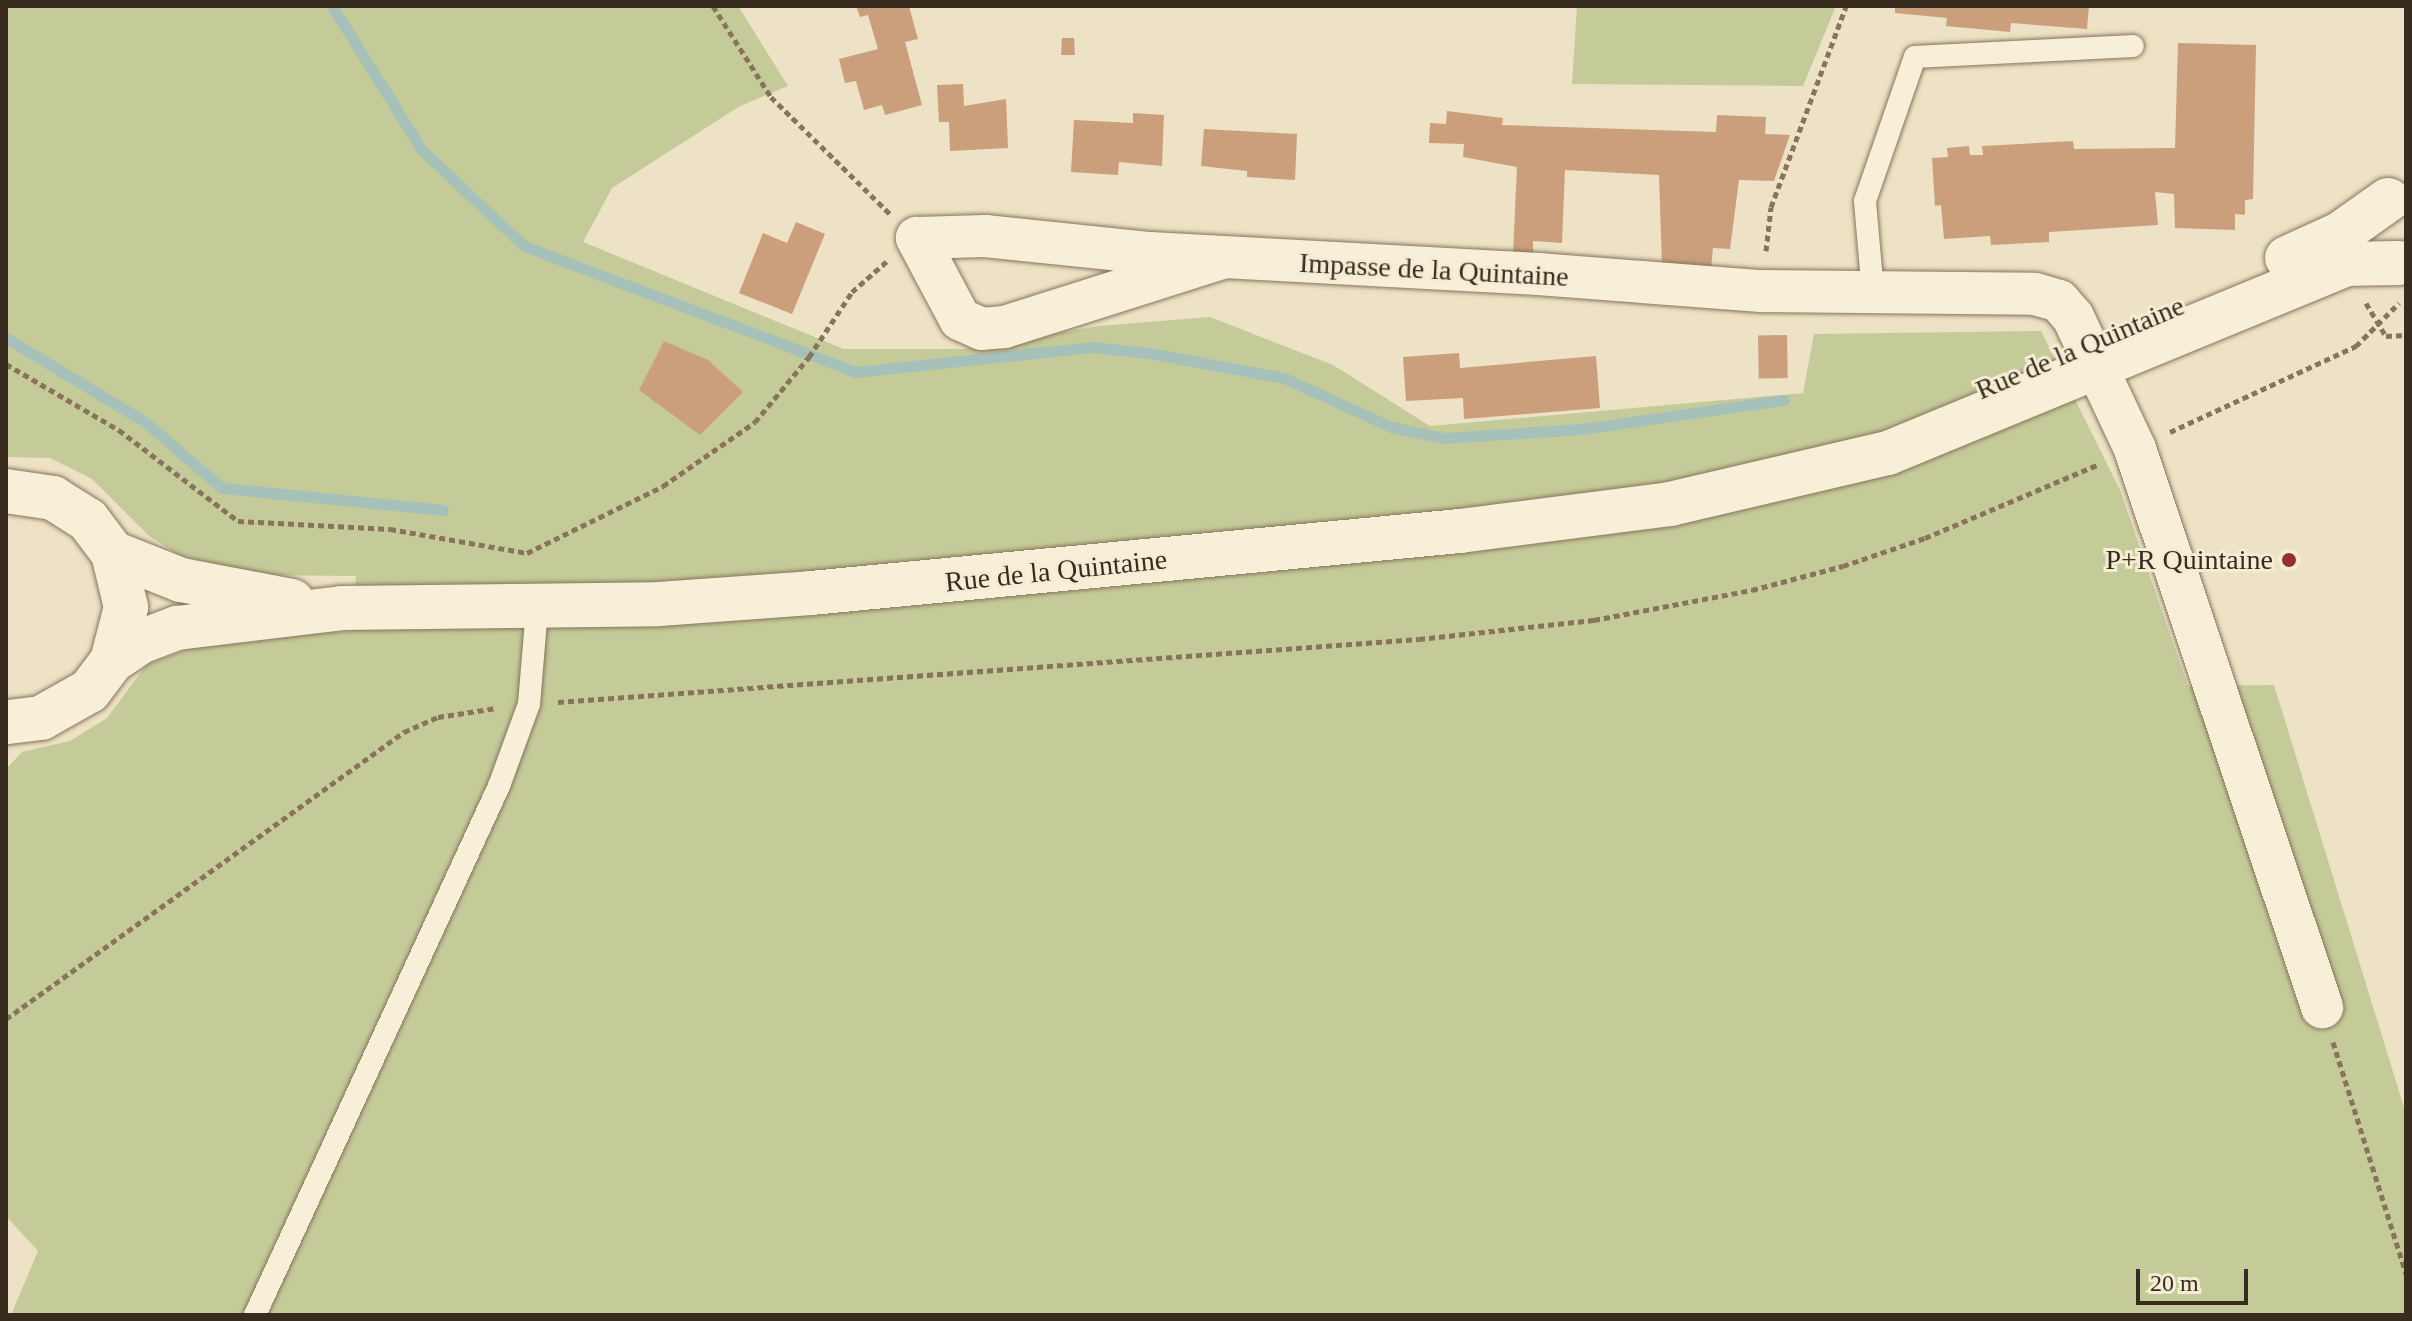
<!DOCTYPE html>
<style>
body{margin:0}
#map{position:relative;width:2412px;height:1321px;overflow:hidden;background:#ede2c5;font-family:Georgia,serif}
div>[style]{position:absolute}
.green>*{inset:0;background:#c4cb99}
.stream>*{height:11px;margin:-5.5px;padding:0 5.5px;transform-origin:5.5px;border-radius:5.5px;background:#a6c1ba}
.building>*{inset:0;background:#cb9f7c;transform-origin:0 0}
.path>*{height:5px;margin-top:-2.5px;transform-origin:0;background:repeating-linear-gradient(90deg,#88745b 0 6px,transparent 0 10px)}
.roads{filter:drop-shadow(0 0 2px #88745b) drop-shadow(0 0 2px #88745b)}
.service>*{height:22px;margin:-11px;padding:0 11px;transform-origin:11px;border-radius:11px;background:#f8efd8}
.minor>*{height:42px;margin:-21px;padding:0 21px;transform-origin:21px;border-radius:21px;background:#f8efd8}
.tertiary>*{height:44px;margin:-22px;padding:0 22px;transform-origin:22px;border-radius:22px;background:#f8efd8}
.dots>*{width:22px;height:22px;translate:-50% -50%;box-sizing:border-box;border:4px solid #f5ecd4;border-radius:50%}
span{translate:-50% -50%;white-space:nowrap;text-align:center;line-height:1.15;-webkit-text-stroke:6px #f5ecd4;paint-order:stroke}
.street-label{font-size:28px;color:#382c1f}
.poi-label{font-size:28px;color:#382c1f}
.right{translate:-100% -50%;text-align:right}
.frame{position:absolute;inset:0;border:8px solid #382c1f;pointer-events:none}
.scale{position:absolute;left:2136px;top:1269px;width:112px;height:36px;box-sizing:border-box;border:4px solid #382c1f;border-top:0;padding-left:10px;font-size:24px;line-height:28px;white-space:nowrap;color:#382c1f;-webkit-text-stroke:6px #f5ecd4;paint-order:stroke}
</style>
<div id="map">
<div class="green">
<div style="clip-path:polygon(6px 6px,738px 6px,788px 86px,740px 106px,612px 188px,583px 242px,844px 349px,963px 349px,1099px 326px,1210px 317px,1333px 365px,1430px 426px,1803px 393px,1814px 334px,2041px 331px,2120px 490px,2188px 686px,2274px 685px,2406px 1114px,2406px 1315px,11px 1315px,38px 1251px,6px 1216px,6px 769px,22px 752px,70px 741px,107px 718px,147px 664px,222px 637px,350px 631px,356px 576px,252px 575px,179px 555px,149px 536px,92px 479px,50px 458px,6px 457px)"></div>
<div style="clip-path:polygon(1577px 6px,1836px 6px,1803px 86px,1572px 84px)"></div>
</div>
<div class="stream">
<div style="left:332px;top:6px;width:170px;rotate:58deg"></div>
<div style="left:422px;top:150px;width:140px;rotate:43.3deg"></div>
<div style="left:524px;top:246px;width:354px;rotate:20.8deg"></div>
<div style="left:855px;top:372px;width:238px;rotate:-6deg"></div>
<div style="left:1092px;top:347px;width:57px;rotate:6deg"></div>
<div style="left:1149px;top:353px;width:137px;rotate:10.5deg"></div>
<div style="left:1284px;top:378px;width:118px;rotate:24.6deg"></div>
<div style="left:1391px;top:427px;width:53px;rotate:11.9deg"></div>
<div style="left:1443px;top:438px;width:139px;rotate:-3.7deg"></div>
<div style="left:1582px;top:429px;width:204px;rotate:-8.2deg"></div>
<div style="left:6px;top:338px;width:162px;rotate:31.1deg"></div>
<div style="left:145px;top:422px;width:101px;rotate:40.6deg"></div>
<div style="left:222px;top:488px;width:222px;rotate:5.7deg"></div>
</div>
<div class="building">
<div style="clip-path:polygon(856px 6px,909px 6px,918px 39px,905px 42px,922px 105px,885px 115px,882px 105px,864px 110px,856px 81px,845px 83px,839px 59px,878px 49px,868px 15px,860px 17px)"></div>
<div style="clip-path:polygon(1895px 6px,2089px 6px,2087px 29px,2011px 23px,2010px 32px,1946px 26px,1947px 18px,1895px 13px)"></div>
<div style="clip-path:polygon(1062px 38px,1074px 38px,1075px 55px,1061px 55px)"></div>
<div style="clip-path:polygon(2178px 43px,2256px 45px,2253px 199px,2245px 200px,2245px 215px,2235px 214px,2235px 230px,2175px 228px,2174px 194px,2155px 192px,2158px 225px,2049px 232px,2049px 242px,1991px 245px,1990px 236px,1944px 239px,1941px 205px,1935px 206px,1932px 158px,1948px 157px,1947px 148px,1969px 146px,1970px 155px,1983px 155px,1982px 146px,2073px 141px,2074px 149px,2175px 148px)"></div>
<div style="clip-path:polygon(963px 84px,964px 106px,1006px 99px,1008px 148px,950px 151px,949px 122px,939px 122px,937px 85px)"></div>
<div style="clip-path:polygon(1447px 111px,1503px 118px,1502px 125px,1716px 132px,1717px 115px,1766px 117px,1765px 134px,1790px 135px,1774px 181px,1739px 180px,1730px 249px,1713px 248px,1711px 269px,1662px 265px,1659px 175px,1565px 170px,1562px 243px,1533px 241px,1533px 255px,1513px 253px,1517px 167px,1463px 157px,1464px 144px,1429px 143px,1430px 123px,1446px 124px)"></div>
<div style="clip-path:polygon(1133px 113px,1164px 115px,1162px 166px,1119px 162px,1118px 175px,1071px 172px,1074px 120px,1133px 123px)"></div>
<div style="clip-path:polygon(1204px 129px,1297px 134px,1295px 180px,1247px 177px,1247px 171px,1201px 166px)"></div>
<div style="clip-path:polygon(796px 222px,825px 234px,792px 314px,739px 293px,763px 233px,787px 243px)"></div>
<div style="left:1787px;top:335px;width:43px;height:29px;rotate:89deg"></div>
<div style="clip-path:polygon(664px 341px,708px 360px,743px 392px,700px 435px,639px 390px)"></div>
<div style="clip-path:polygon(1459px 353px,1460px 368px,1596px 356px,1600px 408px,1464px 419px,1463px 398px,1406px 401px,1403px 357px)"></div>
</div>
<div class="path">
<div style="left:713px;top:6px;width:108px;rotate:57.5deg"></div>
<div style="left:771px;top:97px;width:167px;rotate:44.5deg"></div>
<div style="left:1766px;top:251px;width:44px;rotate:-83.5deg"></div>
<div style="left:1771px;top:207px;width:215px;rotate:-69.5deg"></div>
<div style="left:2366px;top:303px;width:39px;rotate:59deg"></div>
<div style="left:2386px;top:336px;width:20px;rotate:-3deg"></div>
<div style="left:6px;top:364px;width:131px;rotate:30.3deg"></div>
<div style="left:119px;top:430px;width:150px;rotate:37.4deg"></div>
<div style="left:238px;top:521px;width:152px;rotate:3deg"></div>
<div style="left:390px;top:529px;width:139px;rotate:9.9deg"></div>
<div style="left:527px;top:553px;width:152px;rotate:-26.2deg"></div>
<div style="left:663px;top:486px;width:112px;rotate:-34.8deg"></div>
<div style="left:755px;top:422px;width:85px;rotate:-50.3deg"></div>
<div style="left:809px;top:357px;width:78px;rotate:-56.5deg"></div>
<div style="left:852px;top:292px;width:47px;rotate:-41.5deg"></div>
<div style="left:2170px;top:432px;width:205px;rotate:-24.8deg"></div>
<div style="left:2356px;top:346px;width:61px;rotate:-45deg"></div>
<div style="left:558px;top:702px;width:863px;rotate:-4.18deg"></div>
<div style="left:1419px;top:639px;width:176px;rotate:-6.2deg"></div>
<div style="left:1594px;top:620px;width:161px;rotate:-10.8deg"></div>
<div style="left:1752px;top:590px;width:94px;rotate:-14.8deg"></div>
<div style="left:1843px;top:566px;width:87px;rotate:-18.9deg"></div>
<div style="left:1925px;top:538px;width:189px;rotate:-23deg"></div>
<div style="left:6px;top:1019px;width:491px;rotate:-35.8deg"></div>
<div style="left:404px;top:732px;width:37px;rotate:-24deg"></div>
<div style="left:438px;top:717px;width:59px;rotate:-8.8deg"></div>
<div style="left:2333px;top:1042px;width:243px;rotate:72.5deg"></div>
</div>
<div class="roads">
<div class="service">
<div style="left:1873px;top:293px;width:92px;rotate:-95deg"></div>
<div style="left:1865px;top:201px;width:152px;rotate:-70.9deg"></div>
<div style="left:1915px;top:57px;width:218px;rotate:-2.9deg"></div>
<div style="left:255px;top:1315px;width:583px;rotate:-65.24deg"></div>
<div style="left:499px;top:786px;width:87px;rotate:-69.9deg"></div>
<div style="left:529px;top:704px;width:96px;rotate:-85.2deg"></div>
</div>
<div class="minor">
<div style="left:1222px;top:258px;width:229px;rotate:162.4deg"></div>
<div style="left:1004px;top:327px;width:22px;rotate:175deg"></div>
<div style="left:982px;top:329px;width:24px;rotate:-156deg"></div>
<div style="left:960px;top:319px;width:92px;rotate:-118deg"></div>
<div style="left:917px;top:238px;width:68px;rotate:-1.7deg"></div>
<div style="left:985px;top:236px;width:166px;rotate:5.9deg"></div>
<div style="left:1150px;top:253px;width:389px;rotate:3.1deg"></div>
<div style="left:1538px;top:274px;width:224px;rotate:4.4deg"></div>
<div style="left:1761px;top:291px;width:274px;rotate:0.6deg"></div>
<div style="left:2035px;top:294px;width:25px;rotate:16deg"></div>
<div style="left:2059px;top:301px;width:21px;rotate:49deg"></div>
<div style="left:2073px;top:317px;width:146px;rotate:64.8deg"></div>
<div style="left:2135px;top:449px;width:589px;rotate:71.47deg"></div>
</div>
<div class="tertiary">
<div style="left:2287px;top:258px;width:58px;rotate:-24.4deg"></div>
<div style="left:2340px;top:234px;width:59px;rotate:-35.3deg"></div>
<div style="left:6px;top:491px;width:48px;rotate:8.5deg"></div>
<div style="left:53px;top:498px;width:41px;rotate:32.2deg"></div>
<div style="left:88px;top:520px;width:41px;rotate:52.9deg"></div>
<div style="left:113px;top:553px;width:56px;rotate:76.5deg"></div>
<div style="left:126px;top:607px;width:56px;rotate:104.5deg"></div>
<div style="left:112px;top:661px;width:38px;rotate:127deg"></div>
<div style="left:89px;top:691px;width:55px;rotate:150.6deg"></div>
<div style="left:41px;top:718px;width:35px;rotate:173deg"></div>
<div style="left:113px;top:553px;width:73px;rotate:21.7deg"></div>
<div style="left:181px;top:580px;width:113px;rotate:10.7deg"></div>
<div style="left:112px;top:661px;width:34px;rotate:-34deg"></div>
<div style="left:140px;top:642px;width:40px;rotate:-21deg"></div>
<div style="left:177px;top:628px;width:166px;rotate:-6.9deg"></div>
<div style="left:342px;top:608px;width:317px;rotate:-0.7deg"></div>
<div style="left:659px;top:604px;width:152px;rotate:-4.1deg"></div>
<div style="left:811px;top:593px;width:652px;rotate:-5.46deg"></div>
<div style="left:1460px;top:531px;width:212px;rotate:-7.3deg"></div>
<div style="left:1670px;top:504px;width:224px;rotate:-13.2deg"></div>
<div style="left:1888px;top:453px;width:495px;rotate:-22.4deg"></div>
<div style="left:2346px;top:264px;width:54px;rotate:-1.1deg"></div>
</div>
</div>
<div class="dots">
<div style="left:2289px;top:560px;background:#962f2d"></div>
</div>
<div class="street-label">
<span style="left:1434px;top:270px;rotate:3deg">Impasse de la Quintaine</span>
<span style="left:2080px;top:348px;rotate:-23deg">Rue de la Quintaine</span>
<span style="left:1056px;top:571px;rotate:-6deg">Rue de la Quintaine</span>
</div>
<div class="poi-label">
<span class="right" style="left:2273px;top:560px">P+R Quintaine</span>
</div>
<div class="frame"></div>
<div class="scale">20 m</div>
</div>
